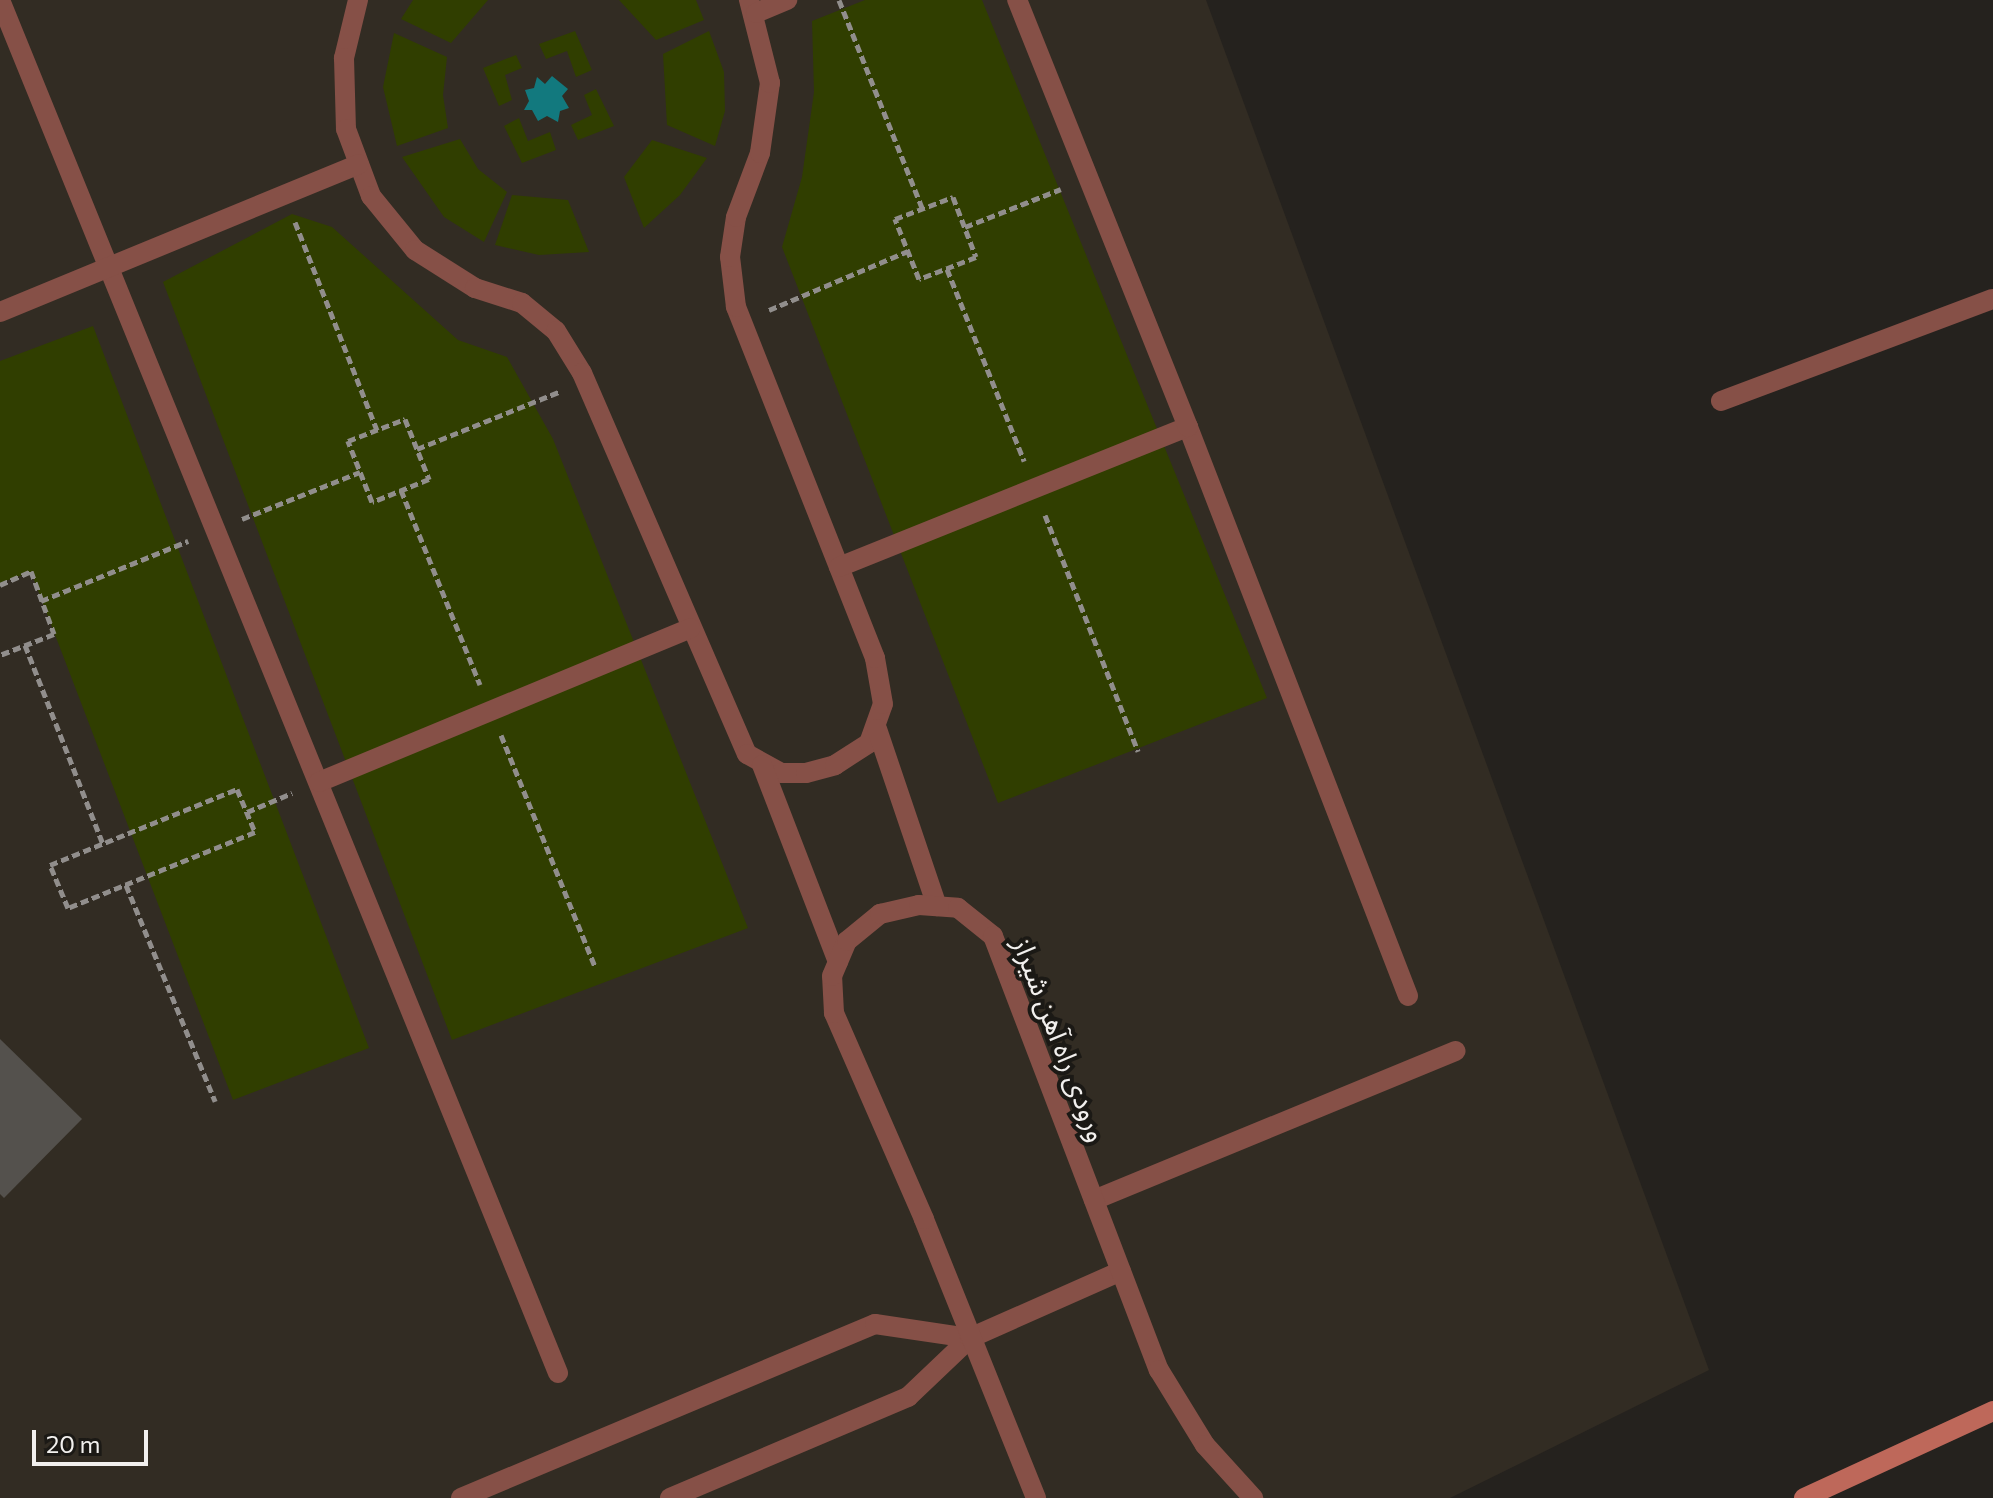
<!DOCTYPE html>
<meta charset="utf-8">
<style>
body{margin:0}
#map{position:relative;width:1993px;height:1498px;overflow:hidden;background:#25221e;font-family:Commissioner,"Noto Sans Arabic",sans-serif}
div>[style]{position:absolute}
.built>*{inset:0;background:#322c23}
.green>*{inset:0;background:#303e00}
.water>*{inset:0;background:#12797e}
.building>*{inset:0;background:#54514d}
.path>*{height:5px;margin-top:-2.5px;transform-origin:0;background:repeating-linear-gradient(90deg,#918e8c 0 8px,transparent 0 12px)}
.lane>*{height:20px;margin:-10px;padding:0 10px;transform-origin:10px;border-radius:10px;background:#865047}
.street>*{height:20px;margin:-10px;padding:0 10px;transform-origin:10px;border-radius:10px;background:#865047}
.secondary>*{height:20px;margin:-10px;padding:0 10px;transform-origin:10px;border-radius:10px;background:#be685a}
span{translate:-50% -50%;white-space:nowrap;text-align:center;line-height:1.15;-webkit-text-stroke:8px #1b1915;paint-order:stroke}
.street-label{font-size:28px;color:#f2f0ee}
.scale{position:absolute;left:32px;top:1430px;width:116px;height:36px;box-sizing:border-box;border:4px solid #f2f0ee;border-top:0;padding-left:10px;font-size:24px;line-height:28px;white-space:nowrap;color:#f2f0ee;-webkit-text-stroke:6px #1b1915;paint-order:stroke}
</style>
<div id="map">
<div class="built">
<div style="clip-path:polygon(0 0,1206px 0,1709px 1370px,1450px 1498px,0 1498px)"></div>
</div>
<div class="green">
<div style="clip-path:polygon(413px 0,488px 0,451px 43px,401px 19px)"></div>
<div style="clip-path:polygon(619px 0,696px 0,704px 20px,656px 40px)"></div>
<div style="clip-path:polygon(865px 0,982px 0,1267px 698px,998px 803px,782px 247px,802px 177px,814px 92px,812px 21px)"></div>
<div style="clip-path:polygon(575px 31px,592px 70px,576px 77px,567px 51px,546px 59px,539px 44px)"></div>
<div style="clip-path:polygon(709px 31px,724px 72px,725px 111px,715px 146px,667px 125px,663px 54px)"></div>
<div style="clip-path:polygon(394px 33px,447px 57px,443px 95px,448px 128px,397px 146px,383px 87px)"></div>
<div style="clip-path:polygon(516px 55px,522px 68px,505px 75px,512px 100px,499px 106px,483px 68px)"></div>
<div style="clip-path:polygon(596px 89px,614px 126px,578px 140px,571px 125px,592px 115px,584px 95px)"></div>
<div style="clip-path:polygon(519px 118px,528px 141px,550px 132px,556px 150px,522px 163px,504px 126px)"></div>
<div style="clip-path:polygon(460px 139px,478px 169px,507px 192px,484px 242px,444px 217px,402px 157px)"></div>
<div style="clip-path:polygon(652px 140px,707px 158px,680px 195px,644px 228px,624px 177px)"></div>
<div style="clip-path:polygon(512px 195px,568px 200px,589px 252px,539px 255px,495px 245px)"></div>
<div style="clip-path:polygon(292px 214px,332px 227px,458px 340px,507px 357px,553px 439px,748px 928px,452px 1040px,163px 282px)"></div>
<div style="clip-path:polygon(93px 326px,369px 1048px,233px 1100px,31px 572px,0 583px,0 361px)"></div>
</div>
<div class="water">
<div style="clip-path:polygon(552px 76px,568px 89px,562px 96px,569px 108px,560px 111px,558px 122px,547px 116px,538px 121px,532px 110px,524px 110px,529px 101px,525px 90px,534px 88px,537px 77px,545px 84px)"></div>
</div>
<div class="building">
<div style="clip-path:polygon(0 1039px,82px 1119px,4px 1198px,0 1194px)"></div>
</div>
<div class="path">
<div style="left:839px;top:0;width:224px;rotate:68.2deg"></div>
<div style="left:953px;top:197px;width:64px;rotate:69deg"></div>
<div style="left:976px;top:257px;width:61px;rotate:158.9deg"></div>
<div style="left:919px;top:279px;width:65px;rotate:-111.8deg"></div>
<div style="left:895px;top:219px;width:62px;rotate:-20.8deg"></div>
<div style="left:295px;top:222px;width:224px;rotate:68.5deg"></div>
<div style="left:965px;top:227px;width:103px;rotate:-21.6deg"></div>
<div style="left:947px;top:269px;width:207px;rotate:68.1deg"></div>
<div style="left:769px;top:310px;width:151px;rotate:-23deg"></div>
<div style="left:405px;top:419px;width:65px;rotate:68.2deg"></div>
<div style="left:429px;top:479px;width:61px;rotate:158deg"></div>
<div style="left:372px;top:502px;width:66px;rotate:-111.5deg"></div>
<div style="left:348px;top:441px;width:61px;rotate:-21.1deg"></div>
<div style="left:417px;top:449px;width:155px;rotate:-21.9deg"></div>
<div style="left:401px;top:490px;width:210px;rotate:67.9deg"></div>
<div style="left:1045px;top:515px;width:254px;rotate:68.5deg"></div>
<div style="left:242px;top:519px;width:127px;rotate:-21.7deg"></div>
<div style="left:0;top:585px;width:34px;rotate:-24deg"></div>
<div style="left:31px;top:571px;width:67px;rotate:69.9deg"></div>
<div style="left:54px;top:634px;width:58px;rotate:158.7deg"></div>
<div style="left:41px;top:601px;width:159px;rotate:-22.2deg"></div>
<div style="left:25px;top:645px;width:214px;rotate:68.6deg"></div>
<div style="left:501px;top:735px;width:249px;rotate:67.9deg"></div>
<div style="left:237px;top:789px;width:47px;rotate:67.3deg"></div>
<div style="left:255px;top:832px;width:202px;rotate:157.9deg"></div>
<div style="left:68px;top:908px;width:47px;rotate:-112.7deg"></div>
<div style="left:50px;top:865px;width:202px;rotate:-22.1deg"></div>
<div style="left:247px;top:812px;width:49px;rotate:-22.9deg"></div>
<div style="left:126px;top:885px;width:234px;rotate:67.6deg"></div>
</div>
<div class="lane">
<div style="left:0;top:0;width:1482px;rotate:67.88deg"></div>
<div style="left:358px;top:0;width:60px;rotate:103.6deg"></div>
<div style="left:344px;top:58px;width:71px;rotate:88.4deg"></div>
<div style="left:346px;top:129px;width:72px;rotate:69.5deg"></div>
<div style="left:371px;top:196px;width:70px;rotate:50.8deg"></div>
<div style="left:415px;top:250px;width:71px;rotate:32.3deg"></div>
<div style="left:475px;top:288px;width:49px;rotate:17.7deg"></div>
<div style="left:522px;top:303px;width:44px;rotate:39.5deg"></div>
<div style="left:556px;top:331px;width:49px;rotate:58.2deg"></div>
<div style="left:582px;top:373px;width:415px;rotate:66.6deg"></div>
<div style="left:747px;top:754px;width:39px;rotate:29deg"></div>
<div style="left:781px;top:773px;width:25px"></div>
<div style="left:806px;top:773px;width:30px;rotate:-15deg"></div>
<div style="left:835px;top:765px;width:40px;rotate:-32.9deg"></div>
<div style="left:869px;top:743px;width:41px;rotate:-70.3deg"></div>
<div style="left:883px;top:704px;width:47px;rotate:-99.9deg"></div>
<div style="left:875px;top:658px;width:378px;rotate:-111.6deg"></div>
<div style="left:736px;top:307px;width:50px;rotate:-96.8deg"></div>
<div style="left:730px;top:257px;width:40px;rotate:-81.5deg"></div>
<div style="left:736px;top:217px;width:68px;rotate:-69.4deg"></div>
<div style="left:760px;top:153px;width:71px;rotate:-81.9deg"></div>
<div style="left:770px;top:83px;width:86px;rotate:-104.2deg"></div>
<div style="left:756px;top:13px;width:34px;rotate:-23deg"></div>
<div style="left:0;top:312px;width:388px;rotate:-22.4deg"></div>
<div style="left:1721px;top:401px;width:290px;rotate:-20.6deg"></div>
<div style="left:1188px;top:427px;width:610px;rotate:68.86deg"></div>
<div style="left:839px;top:567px;width:376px;rotate:-21.9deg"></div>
<div style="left:1188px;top:427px;width:460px;rotate:-111.8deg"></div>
<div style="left:877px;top:729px;width:187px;rotate:71.3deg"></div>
<div style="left:762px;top:765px;width:211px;rotate:68.9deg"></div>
<div style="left:319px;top:782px;width:402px;rotate:-22.5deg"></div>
<div style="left:1094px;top:1200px;width:391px;rotate:-22.4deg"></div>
<div style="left:461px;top:1498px;width:449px;rotate:-22.8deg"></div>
<div style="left:875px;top:1324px;width:96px;rotate:8.4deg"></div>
<div style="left:670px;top:1498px;width:259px;rotate:-23deg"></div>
<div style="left:908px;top:1397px;width:86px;rotate:-43.6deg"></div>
</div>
<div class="street">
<div style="left:970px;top:1338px;width:165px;rotate:-23.9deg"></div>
<div style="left:1036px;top:1498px;width:301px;rotate:-111.9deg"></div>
<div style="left:924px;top:1219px;width:225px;rotate:-113.6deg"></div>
<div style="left:834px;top:1013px;width:37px;rotate:-93deg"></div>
<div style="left:832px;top:976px;width:38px;rotate:-67deg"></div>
<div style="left:847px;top:941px;width:43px;rotate:-39.3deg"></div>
<div style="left:880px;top:914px;width:40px;rotate:-13deg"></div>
<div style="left:919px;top:905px;width:39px;rotate:4deg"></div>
<div style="left:958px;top:908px;width:45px;rotate:38.7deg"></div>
<div style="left:993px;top:936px;width:465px;rotate:69.1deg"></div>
<div style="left:1159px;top:1370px;width:88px;rotate:58.5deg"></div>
<div style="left:1205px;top:1445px;width:72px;rotate:47.8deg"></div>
</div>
<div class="secondary">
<div style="left:1804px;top:1498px;width:208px;rotate:-24.7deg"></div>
</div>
<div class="street-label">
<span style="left:1061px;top:1039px;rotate:69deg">ورودی راه آهن شیراز</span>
</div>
<div class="scale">20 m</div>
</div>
